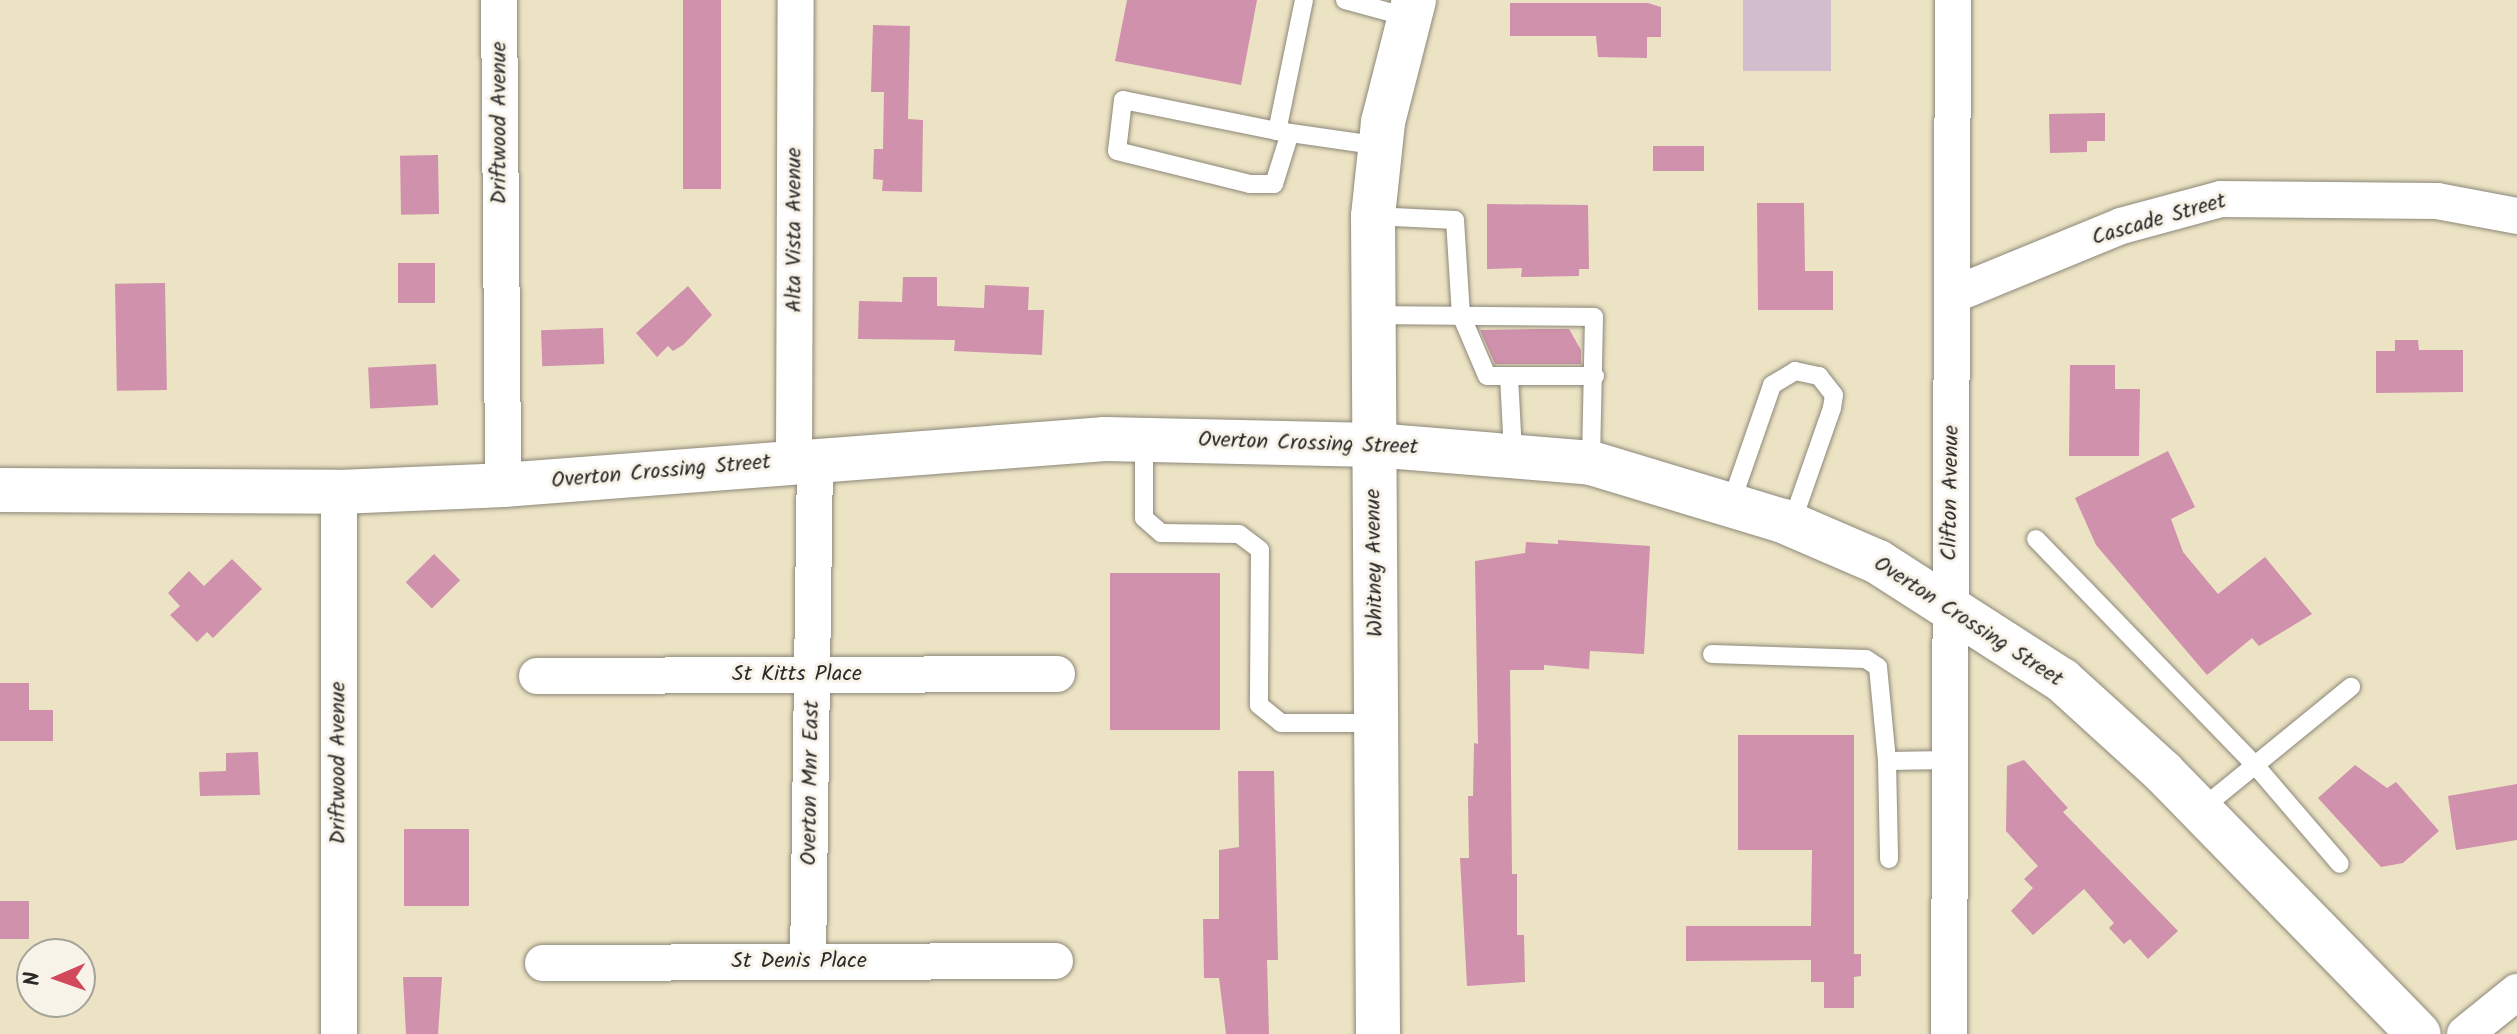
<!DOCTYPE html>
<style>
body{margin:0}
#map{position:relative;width:2517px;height:1034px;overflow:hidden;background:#ece3c4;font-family:Kalam,sans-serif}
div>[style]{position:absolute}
.industrial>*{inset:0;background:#d1bdcc;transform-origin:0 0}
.building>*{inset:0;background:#cf91ac;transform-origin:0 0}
.roads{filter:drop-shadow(0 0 2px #8c8778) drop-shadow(0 0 2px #8c8778)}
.lane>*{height:18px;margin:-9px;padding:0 9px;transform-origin:9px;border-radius:9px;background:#fff}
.street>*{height:36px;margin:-18px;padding:0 18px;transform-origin:18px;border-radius:18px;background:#fff}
.secondary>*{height:44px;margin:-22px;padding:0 22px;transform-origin:22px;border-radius:22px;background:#fff}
span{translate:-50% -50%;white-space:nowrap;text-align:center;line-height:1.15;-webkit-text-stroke:6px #f7f3e8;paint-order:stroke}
.street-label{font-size:22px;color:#2b2b2b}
.north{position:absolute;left:16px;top:938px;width:80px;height:80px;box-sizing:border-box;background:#f7f3e8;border:2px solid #a5a39c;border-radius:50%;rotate:268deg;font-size:22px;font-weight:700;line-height:32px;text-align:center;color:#2b2b2b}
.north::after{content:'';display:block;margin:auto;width:28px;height:36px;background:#d1495b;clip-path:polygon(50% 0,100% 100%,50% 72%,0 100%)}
</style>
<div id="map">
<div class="industrial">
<div style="left:1743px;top:0;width:88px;height:71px"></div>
</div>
<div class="building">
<div style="left:683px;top:0;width:38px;height:189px"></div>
<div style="clip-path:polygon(1127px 0,1257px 0,1241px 85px,1115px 61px)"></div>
<div style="clip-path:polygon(1510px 3px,1648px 3px,1661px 7px,1661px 37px,1647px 37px,1647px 58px,1598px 57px,1596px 36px,1510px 36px)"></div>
<div style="clip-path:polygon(873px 25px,910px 26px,908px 119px,923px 120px,922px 192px,882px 191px,883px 180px,873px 179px,874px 149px,883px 149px,884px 92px,871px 92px)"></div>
<div style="clip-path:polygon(2105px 113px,2105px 141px,2087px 141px,2087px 152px,2050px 153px,2049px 114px)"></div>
<div style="left:1653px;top:146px;width:51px;height:25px"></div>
<div style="left:438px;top:155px;width:59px;height:38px;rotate:89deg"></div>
<div style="clip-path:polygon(1757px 203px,1804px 203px,1805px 271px,1833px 271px,1833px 310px,1758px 310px)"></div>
<div style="clip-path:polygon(1487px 204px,1588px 205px,1589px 269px,1579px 269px,1579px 276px,1521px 277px,1522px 268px,1487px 269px)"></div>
<div style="left:435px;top:263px;width:40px;height:37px;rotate:90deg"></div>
<div style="clip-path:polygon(903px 277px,937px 277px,937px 306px,984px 308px,985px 285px,1029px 287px,1028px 310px,1044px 310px,1042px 355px,954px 351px,955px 340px,858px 339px,859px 301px,902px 302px)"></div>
<div style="left:165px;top:283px;width:107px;height:50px;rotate:89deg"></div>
<div style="clip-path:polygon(688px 286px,712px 315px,683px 345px,673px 351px,668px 346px,657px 357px,636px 333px)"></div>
<div style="left:603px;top:328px;width:36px;height:62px;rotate:88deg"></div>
<div style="clip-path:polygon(1541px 329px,1569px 329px,1581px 350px,1581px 364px,1495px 364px,1480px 330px)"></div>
<div style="clip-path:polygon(2395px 340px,2418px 340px,2419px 350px,2463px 350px,2463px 392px,2376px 393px,2376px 351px,2395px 351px)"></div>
<div style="left:436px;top:364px;width:41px;height:68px;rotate:87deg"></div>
<div style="clip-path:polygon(2070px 365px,2115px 365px,2115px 389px,2140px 389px,2139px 456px,2069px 456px)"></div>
<div style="clip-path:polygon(2168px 451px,2195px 507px,2171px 519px,2183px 552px,2218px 594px,2265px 557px,2312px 614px,2259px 646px,2252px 638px,2207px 675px,2096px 545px,2075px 498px)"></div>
<div style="clip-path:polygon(1558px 540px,1650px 546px,1644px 654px,1590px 651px,1589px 669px,1544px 665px,1544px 670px,1510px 670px,1512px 874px,1517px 874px,1517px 935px,1524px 935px,1525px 982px,1467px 986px,1460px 858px,1469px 858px,1468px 796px,1473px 796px,1474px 743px,1478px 744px,1475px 561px,1525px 553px,1526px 542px,1558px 544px)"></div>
<div style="left:434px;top:554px;width:37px;height:40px;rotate:45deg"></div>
<div style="clip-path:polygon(232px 559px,262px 589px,213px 638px,207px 632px,197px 642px,170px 615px,180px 606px,168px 593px,189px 571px,204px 586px)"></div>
<div style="left:1110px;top:573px;width:110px;height:157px"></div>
<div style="clip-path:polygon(0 683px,29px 683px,29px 710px,53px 710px,53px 741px,0 741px)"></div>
<div style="clip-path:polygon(1738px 735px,1854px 735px,1854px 954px,1861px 954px,1861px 976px,1854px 977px,1854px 1008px,1824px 1008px,1824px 982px,1811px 982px,1811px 960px,1686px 961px,1686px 926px,1811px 926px,1812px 850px,1738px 850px)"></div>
<div style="clip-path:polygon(258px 752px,260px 795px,200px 796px,199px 772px,226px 771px,226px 753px)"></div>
<div style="clip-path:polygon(2024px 760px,2068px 808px,2063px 812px,2178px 931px,2148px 959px,2130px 939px,2124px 944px,2109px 928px,2114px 923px,2084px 889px,2033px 935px,2011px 911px,2033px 888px,2024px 879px,2038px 866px,2006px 831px,2007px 766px)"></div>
<div style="clip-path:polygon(2355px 765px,2387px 788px,2396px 782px,2439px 831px,2403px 863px,2381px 867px,2318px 798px)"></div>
<div style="clip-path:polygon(1238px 771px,1274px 771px,1278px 960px,1267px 960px,1269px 1034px,1226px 1034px,1219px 978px,1204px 978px,1203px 919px,1219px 919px,1219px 850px,1239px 847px)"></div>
<div style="clip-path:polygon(2517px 784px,2517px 840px,2456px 850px,2448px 796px)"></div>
<div style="left:404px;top:829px;width:65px;height:77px"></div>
<div style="left:0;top:901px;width:29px;height:38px"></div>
<div style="clip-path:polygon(403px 977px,442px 977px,438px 1034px,406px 1034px)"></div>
</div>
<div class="roads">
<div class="lane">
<div style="left:1304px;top:0;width:134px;rotate:101.6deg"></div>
<div style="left:1277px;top:131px;width:105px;rotate:8.2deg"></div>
<div style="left:1345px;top:0;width:64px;rotate:15.3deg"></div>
<div style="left:1277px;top:131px;width:157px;rotate:-168.6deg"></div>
<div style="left:1123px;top:100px;width:51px;rotate:96.7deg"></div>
<div style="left:1117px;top:151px;width:137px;rotate:13.9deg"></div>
<div style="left:1250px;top:184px;width:24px"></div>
<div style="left:1274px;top:184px;width:53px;rotate:-72.6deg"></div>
<div style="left:1373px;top:216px;width:82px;rotate:2.8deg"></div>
<div style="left:1455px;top:220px;width:95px;rotate:86.4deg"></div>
<div style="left:1461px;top:315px;width:66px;rotate:66.9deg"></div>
<div style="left:1487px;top:376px;width:108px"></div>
<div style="left:1374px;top:315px;width:220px;rotate:0.5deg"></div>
<div style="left:1594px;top:317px;width:146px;rotate:91.2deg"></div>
<div style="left:1509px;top:376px;width:77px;rotate:87deg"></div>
<div style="left:1144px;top:439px;width:79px;rotate:90deg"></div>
<div style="left:1144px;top:518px;width:23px;rotate:41deg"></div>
<div style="left:1161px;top:533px;width:78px;rotate:0.7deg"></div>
<div style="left:1239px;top:534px;width:26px;rotate:37deg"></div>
<div style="left:1260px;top:550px;width:155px;rotate:90.4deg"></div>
<div style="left:1259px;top:705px;width:28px;rotate:39deg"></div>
<div style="left:1281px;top:723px;width:95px"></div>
<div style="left:1731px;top:503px;width:125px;rotate:-70.8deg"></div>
<div style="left:1772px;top:385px;width:27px;rotate:-31deg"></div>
<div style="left:1795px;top:371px;width:25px;rotate:12deg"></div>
<div style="left:1819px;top:376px;width:24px;rotate:52deg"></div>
<div style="left:1834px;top:395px;width:13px;rotate:99deg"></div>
<div style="left:1832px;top:408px;width:124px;rotate:109.3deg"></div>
<div style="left:2036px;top:539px;width:315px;rotate:45.9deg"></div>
<div style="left:2255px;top:765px;width:130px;rotate:49.4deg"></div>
<div style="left:1712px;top:654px;width:154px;rotate:1.9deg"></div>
<div style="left:1866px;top:659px;width:14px;rotate:34deg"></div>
<div style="left:1878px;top:667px;width:94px;rotate:84.5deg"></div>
<div style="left:1887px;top:761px;width:61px;rotate:-0.9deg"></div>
<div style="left:1887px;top:761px;width:98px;rotate:88.8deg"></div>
<div style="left:2200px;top:810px;width:195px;rotate:-39.2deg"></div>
</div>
<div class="street">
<div style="left:499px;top:0;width:485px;rotate:89.5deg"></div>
<div style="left:1953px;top:295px;width:182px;rotate:-22.3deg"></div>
<div style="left:2121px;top:226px;width:104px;rotate:-15.1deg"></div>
<div style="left:2221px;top:199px;width:216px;rotate:0.5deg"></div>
<div style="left:2437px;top:201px;width:81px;rotate:10.6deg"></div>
<div style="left:794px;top:461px;width:461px;rotate:-89.8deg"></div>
<div style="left:339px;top:492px;width:542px;rotate:90deg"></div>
<div style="left:537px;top:676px;width:520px;rotate:-0.22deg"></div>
<div style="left:808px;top:962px;width:503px;rotate:-89.2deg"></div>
<div style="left:543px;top:963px;width:512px;rotate:-0.22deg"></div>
<div style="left:1949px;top:1034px;width:1034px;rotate:-89.78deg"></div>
<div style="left:2465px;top:1034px;width:67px;rotate:-38.9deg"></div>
</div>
<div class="secondary">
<div style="left:0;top:490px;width:339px;rotate:0.3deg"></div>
<div style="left:339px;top:492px;width:164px;rotate:-2.4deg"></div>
<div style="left:503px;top:485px;width:604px;rotate:-4.37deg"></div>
<div style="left:1105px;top:439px;width:269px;rotate:1.3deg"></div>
<div style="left:1374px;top:445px;width:218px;rotate:4.7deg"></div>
<div style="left:1591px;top:463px;width:201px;rotate:16.8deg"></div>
<div style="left:1783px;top:521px;width:103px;rotate:23.3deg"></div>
<div style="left:1878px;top:562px;width:219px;rotate:32.7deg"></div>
<div style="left:2062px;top:680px;width:137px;rotate:42.3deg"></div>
<div style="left:2163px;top:772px;width:366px;rotate:45.7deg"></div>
<div style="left:1378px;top:1034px;width:818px;rotate:-90.35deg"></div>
<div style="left:1373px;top:216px;width:95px;rotate:-83.9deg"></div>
<div style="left:1383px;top:122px;width:126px;rotate:-75.7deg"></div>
</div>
</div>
<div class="street-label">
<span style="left:500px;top:123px;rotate:-90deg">Driftwood Avenue</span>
<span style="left:2159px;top:220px;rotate:-16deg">Cascade Street</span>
<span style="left:795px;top:230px;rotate:-90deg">Alta Vista Avenue</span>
<span style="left:1308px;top:444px;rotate:2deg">Overton Crossing Street</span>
<span style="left:661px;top:472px;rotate:-5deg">Overton Crossing Street</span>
<span style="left:1951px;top:493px;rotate:-89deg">Clifton Avenue</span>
<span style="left:1375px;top:563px;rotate:-91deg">Whitney Avenue</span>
<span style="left:1968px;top:622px;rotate:33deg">Overton Crossing Street</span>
<span style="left:797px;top:675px">St Kitts Place</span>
<span style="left:339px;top:763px;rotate:-90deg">Driftwood Avenue</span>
<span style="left:811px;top:783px;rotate:-89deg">Overton Mnr East</span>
<span style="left:799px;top:962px">St Denis Place</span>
</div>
<div class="north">N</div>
</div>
